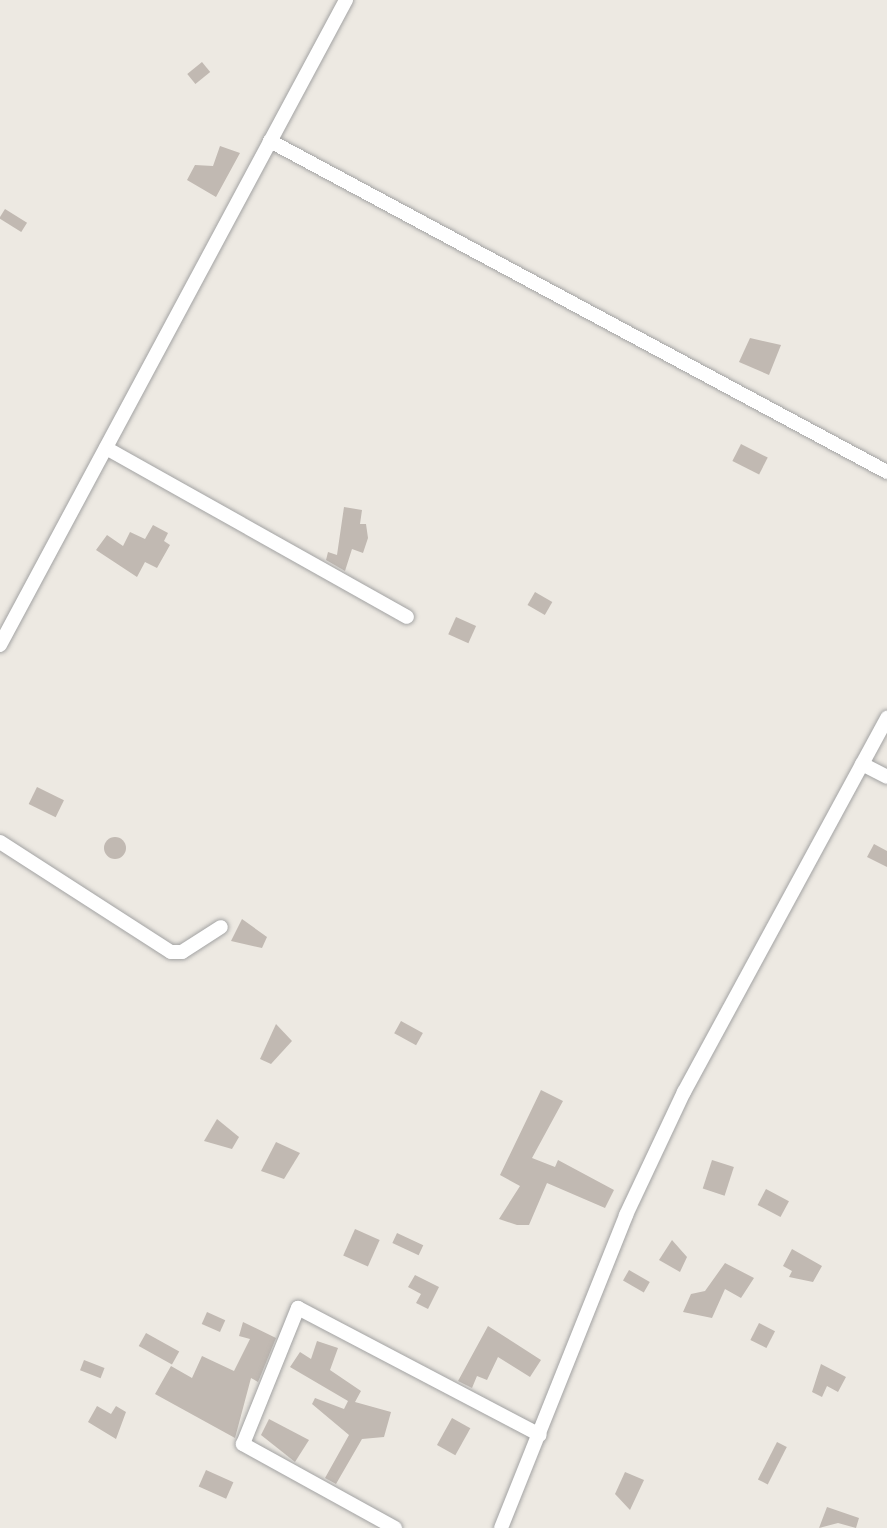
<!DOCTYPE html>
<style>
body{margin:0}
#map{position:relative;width:887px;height:1528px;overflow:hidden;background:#ede9e2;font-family:"Nunito Sans",sans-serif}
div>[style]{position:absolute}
.building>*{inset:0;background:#c1b9b2;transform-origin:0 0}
.round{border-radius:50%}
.roads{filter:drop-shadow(0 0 2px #a3a3a3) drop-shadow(0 0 2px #a3a3a3)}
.street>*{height:14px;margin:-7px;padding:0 7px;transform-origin:7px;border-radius:7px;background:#fff}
span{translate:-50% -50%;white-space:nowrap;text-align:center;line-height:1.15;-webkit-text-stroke:7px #fff;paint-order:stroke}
</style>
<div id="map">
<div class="building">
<div style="left:202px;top:62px;width:13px;height:19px;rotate:51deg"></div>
<div style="clip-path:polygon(220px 146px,240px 153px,216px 197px,187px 180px,195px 165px,213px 166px)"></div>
<div style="left:5px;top:209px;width:26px;height:11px;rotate:32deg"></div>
<div style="clip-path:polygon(750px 338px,781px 345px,769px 375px,739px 362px)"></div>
<div style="left:741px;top:444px;width:30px;height:19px;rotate:27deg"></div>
<div style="clip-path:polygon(344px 507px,362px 510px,360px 524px,366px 524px,368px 538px,363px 553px,352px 549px,345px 571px,326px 560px,328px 552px,337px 555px)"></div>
<div style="clip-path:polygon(153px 525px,168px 533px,164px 541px,170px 545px,157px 568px,145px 562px,137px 577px,96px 550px,107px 535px,123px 546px,130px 532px,145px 539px)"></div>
<div style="left:535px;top:592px;width:20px;height:15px;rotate:30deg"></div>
<div style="left:456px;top:617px;width:22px;height:19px;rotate:24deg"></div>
<div style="left:37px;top:787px;width:30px;height:19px;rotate:26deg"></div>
<div class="round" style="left:104px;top:837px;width:22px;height:22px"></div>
<div style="clip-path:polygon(874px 844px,887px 851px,887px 867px,867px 857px)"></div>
<div style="clip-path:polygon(242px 919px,267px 937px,262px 948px,231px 941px)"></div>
<div style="left:401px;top:1021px;width:25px;height:14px;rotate:29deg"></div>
<div style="clip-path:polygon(276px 1024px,292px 1041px,271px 1064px,260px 1059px)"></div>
<div style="clip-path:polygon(541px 1090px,563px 1101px,532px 1158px,555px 1167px,558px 1160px,614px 1190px,605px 1208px,547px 1183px,529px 1225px,517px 1225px,499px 1219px,520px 1186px,500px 1175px)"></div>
<div style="clip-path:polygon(217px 1119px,239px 1137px,232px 1149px,204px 1141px)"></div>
<div style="clip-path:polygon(276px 1142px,300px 1153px,284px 1179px,261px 1171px)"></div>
<div style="left:712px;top:1160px;width:23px;height:30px;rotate:18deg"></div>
<div style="left:766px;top:1189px;width:26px;height:18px;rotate:28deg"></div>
<div style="left:355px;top:1229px;width:27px;height:29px;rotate:24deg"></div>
<div style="left:397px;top:1233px;width:29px;height:11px;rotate:25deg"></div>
<div style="clip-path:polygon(672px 1240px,687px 1257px,680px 1272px,659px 1260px)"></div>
<div style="clip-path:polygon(792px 1249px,822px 1266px,813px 1282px,789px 1277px,792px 1271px,783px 1266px)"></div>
<div style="clip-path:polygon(725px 1263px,754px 1278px,741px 1298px,725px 1289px,712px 1318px,683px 1312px,691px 1294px,705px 1291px)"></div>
<div style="left:629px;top:1270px;width:24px;height:12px;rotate:30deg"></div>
<div style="clip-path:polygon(415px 1275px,439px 1287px,428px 1309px,416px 1303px,421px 1294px,408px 1287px)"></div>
<div style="left:207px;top:1312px;width:20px;height:13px;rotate:24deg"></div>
<div style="clip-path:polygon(243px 1322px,276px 1338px,258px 1382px,251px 1378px,235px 1438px,155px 1394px,171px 1366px,192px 1378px,202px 1356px,234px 1371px,250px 1339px,239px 1336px)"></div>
<div style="left:759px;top:1323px;width:18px;height:19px;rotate:27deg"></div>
<div style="clip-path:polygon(488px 1326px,541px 1360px,530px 1377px,498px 1357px,487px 1380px,477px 1376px,472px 1388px,458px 1381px)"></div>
<div style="left:146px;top:1333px;width:38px;height:15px;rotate:29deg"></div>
<div style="clip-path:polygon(317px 1341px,338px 1348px,330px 1370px,361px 1391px,355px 1402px,391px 1412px,384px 1437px,362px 1439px,336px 1484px,325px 1478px,349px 1435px,312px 1404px,315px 1398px,344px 1409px,348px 1401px,290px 1367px,300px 1352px,311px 1359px)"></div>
<div style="left:84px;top:1360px;width:22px;height:11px;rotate:21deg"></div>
<div style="clip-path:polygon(821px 1364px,846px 1377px,838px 1392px,827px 1386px,822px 1397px,812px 1392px)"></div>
<div style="clip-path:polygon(97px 1406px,111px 1414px,116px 1406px,126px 1412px,116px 1439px,88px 1422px)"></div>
<div style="left:452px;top:1418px;width:21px;height:31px;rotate:29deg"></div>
<div style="clip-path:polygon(269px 1419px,309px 1440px,295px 1462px,261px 1435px)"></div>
<div style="left:777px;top:1442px;width:11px;height:42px;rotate:27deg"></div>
<div style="left:206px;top:1470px;width:30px;height:18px;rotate:24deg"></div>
<div style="clip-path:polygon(625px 1472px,644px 1480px,630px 1510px,615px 1494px)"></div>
<div style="clip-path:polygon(827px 1507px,859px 1518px,856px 1528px,838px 1523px,819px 1528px)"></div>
</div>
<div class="roads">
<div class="street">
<div style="left:270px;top:141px;width:700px;rotate:28.21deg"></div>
<div style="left:106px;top:448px;width:345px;rotate:29.3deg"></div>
<div style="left:0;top:645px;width:732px;rotate:-61.79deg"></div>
<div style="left:862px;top:764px;width:28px;rotate:27deg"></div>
<div style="left:0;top:842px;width:203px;rotate:32.8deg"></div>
<div style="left:171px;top:952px;width:11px"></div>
<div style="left:182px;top:952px;width:46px;rotate:-32.7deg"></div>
<div style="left:395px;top:1528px;width:174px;rotate:-151.1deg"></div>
<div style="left:243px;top:1444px;width:147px;rotate:-68deg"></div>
<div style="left:298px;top:1308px;width:273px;rotate:27.7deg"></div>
<div style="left:501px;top:1528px;width:337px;rotate:-68.2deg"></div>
<div style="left:626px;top:1215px;width:136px;rotate:-64.8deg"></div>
<div style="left:684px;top:1092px;width:426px;rotate:-61.5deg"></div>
</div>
</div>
</div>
